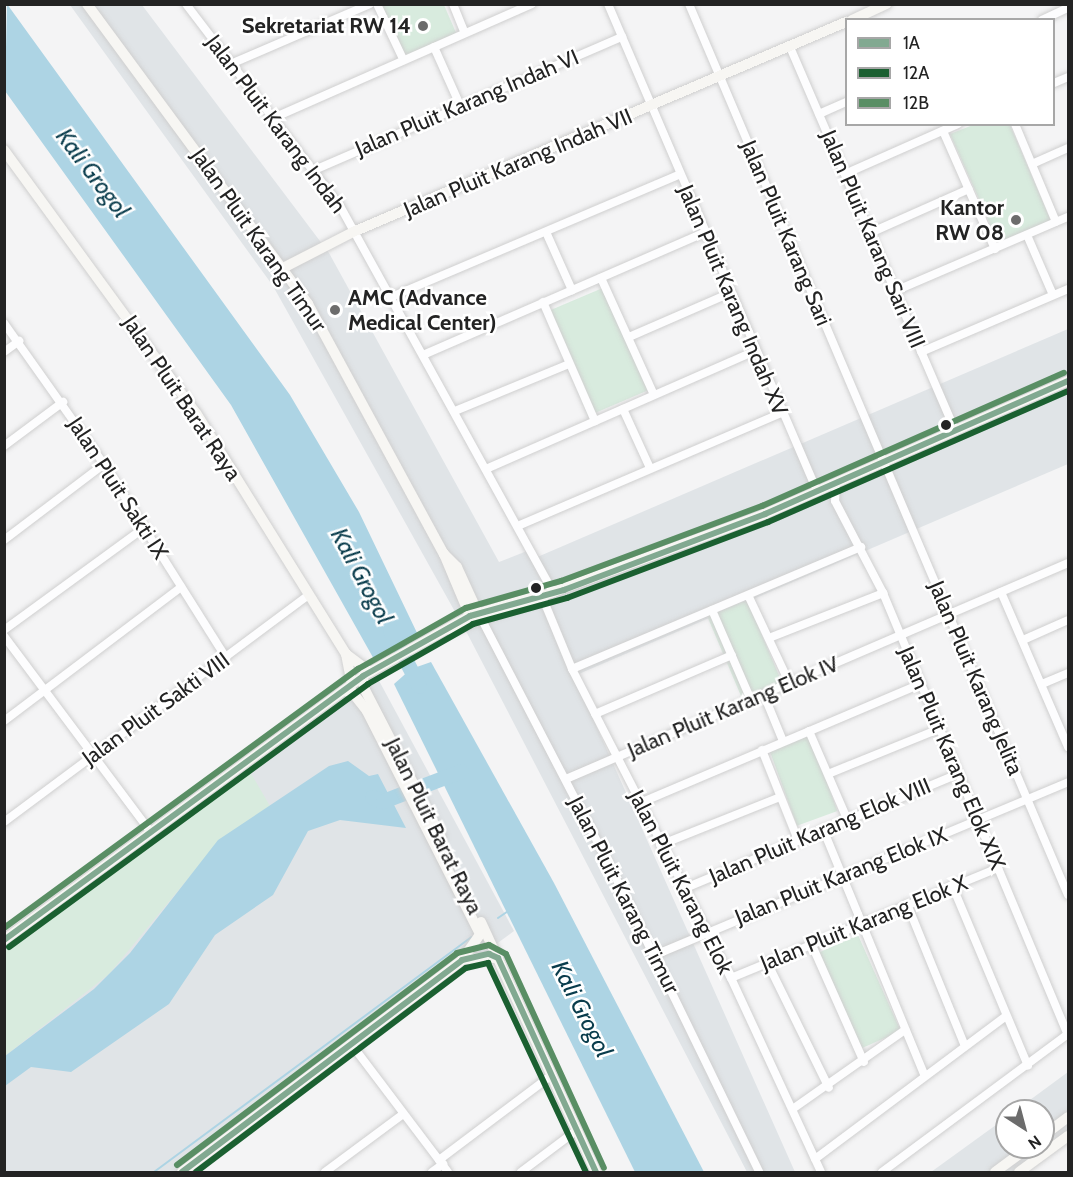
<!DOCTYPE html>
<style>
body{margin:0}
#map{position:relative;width:1073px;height:1177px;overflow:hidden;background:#f4f4f5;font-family:Cabin,sans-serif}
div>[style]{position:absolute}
.built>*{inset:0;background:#e0e4e7}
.green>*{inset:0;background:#d8ebde;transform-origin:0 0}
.water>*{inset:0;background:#add4e4}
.stream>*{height:2px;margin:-1px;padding:0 1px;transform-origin:1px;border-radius:1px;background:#add4e4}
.river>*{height:15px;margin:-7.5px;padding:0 7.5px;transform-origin:7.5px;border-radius:7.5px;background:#add4e4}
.roads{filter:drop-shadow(0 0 2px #cfcfcf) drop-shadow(0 0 2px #cfcfcf)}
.street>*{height:8px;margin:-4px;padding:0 4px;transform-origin:4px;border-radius:4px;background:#fdfdfe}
.secondary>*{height:10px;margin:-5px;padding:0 5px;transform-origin:5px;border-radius:5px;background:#f7f6f3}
.bus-1>*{height:6px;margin:-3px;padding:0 3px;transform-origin:3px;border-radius:3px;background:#82a991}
.bus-2>*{height:6px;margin:-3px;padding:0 3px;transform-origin:3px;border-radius:3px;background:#1b6031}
.bus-3>*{height:6px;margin:-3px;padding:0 3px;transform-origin:3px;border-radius:3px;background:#598e64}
.dots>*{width:16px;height:16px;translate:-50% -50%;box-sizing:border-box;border:3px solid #fff;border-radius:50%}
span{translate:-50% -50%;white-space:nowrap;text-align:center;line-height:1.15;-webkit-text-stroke:5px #fff;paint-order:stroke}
.poi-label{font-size:22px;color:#232323;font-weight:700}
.right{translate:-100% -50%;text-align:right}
.left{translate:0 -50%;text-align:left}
.street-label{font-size:22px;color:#232323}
.water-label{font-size:24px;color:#093c4c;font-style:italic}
.frame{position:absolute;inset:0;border:6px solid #232323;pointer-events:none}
.legend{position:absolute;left:845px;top:18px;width:210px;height:108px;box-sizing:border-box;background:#fff;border:2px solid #a7a7a7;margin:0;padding:8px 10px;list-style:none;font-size:18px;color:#232323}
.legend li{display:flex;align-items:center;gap:12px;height:30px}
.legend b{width:30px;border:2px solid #a7a7a7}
.north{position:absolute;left:995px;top:1099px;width:60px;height:60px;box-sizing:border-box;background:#fff;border:2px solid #a7a7a7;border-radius:50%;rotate:144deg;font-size:16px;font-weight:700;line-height:24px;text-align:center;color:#232323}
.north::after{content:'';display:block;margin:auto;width:21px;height:27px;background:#6c6c6c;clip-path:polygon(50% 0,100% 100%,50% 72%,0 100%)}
</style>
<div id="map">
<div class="built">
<div style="clip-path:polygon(70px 5px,142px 5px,329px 253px,499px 562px,532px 549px,535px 558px,1068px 329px,1068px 464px,574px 676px,795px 1172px,747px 1172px,468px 635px,273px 286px)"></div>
<div style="clip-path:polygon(377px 677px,514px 931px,186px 1172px,5px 1172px,5px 954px)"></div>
<div style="clip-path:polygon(1068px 1072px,1068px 1139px,1023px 1172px,931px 1172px,1007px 1117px,1007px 1147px,1043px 1147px,1043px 1111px,1015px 1111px)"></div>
</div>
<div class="green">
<div style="clip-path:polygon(381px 5px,444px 5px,457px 35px,403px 58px)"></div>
<div style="clip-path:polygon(973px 125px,1010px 125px,1051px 221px,998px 242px,950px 134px)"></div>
<div style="left:605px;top:287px;width:112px;height:66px;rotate:67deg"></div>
<div style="left:747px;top:600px;width:89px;height:43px;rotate:67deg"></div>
<div style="left:809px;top:733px;width:83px;height:43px;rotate:70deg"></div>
<div style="clip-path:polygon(249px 770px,274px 813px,201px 863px,109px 974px,5px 1056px,5px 947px)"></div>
<div style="left:858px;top:935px;width:105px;height:44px;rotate:66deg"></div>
</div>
<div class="water">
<div style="clip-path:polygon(7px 4px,290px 395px,359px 512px,419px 637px,375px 661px,231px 405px,5px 91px)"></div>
<div style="clip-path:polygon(431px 662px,554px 883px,704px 1172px,635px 1172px,394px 684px,411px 669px)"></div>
<div style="clip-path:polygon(348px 761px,369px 776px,378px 774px,406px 828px,340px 820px,308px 831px,273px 895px,215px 935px,169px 1004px,71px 1072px,31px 1067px,5px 1086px,5px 1056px,94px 989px,130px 953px,218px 840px,329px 766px)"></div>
</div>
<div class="stream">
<div style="left:498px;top:918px;width:14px;rotate:-34deg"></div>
<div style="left:154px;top:1172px;width:395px;rotate:-36.5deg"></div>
</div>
<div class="river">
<div style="left:390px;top:630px;width:63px;rotate:62.6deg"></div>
<div style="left:419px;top:787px;width:45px;rotate:-20.9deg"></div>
<div style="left:372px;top:797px;width:12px;rotate:20deg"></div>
<div style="left:383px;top:801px;width:25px;rotate:-21deg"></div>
</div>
<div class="roads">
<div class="street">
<div style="left:186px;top:4px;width:254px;rotate:52.7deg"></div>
<div style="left:340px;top:206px;width:442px;rotate:61.1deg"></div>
<div style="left:377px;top:4px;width:61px;rotate:64.7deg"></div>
<div style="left:453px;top:4px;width:31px;rotate:68deg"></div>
<div style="left:608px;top:4px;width:530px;rotate:66.77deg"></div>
<div style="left:689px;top:4px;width:968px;rotate:66.96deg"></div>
<div style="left:1042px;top:20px;width:29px;rotate:-25deg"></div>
<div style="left:434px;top:47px;width:64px;rotate:65.9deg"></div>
<div style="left:790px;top:47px;width:418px;rotate:66.7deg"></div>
<div style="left:233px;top:63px;width:149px;rotate:-23.3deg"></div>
<div style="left:1054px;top:83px;width:15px;rotate:-23deg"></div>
<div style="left:819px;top:114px;width:30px;rotate:-24deg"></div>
<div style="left:271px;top:119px;width:285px;rotate:-23.8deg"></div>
<div style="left:1015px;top:124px;width:106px;rotate:67.3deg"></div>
<div style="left:943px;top:131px;width:129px;rotate:66.2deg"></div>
<div style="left:1032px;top:164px;width:39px;rotate:-24deg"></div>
<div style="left:312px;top:171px;width:338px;rotate:-23.4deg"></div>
<div style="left:845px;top:174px;width:124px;rotate:-23.9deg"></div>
<div style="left:546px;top:232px;width:64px;rotate:65.9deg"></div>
<div style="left:870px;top:233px;width:108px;rotate:-24deg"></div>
<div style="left:1027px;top:235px;width:65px;rotate:66.6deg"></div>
<div style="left:601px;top:278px;width:128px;rotate:65.6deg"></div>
<div style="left:895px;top:291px;width:188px;rotate:-23.2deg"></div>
<div style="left:391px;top:297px;width:312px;rotate:-23deg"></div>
<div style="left:543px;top:302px;width:130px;rotate:66.4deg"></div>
<div style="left:4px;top:323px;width:173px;rotate:54.7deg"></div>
<div style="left:104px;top:464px;width:229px;rotate:57.8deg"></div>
<div style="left:629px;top:337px;width:110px;rotate:-23.5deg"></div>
<div style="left:4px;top:352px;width:19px;rotate:-36deg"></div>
<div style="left:921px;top:352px;width:160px;rotate:-23.2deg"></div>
<div style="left:423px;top:355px;width:306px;rotate:-23.5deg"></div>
<div style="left:623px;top:409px;width:65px;rotate:65.4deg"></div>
<div style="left:455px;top:411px;width:123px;rotate:-22.4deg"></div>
<div style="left:4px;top:446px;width:74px;rotate:-36.7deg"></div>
<div style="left:486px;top:469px;width:294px;rotate:-23.7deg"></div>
<div style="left:836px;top:483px;width:18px;rotate:93deg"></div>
<div style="left:835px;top:501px;width:104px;rotate:62.4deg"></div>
<div style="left:883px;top:593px;width:479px;rotate:67.3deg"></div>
<div style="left:520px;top:525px;width:284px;rotate:-23.2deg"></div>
<div style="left:4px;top:540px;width:126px;rotate:-37.2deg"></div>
<div style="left:1001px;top:592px;width:169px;rotate:66.6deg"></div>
<div style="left:541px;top:594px;width:81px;rotate:67.5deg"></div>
<div style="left:572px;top:669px;width:348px;rotate:62.8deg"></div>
<div style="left:731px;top:978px;width:214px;rotate:65.1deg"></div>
<div style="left:748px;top:595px;width:96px;rotate:64.8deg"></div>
<div style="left:712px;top:610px;width:98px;rotate:66.6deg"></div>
<div style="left:483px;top:622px;width:280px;rotate:62.5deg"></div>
<div style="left:612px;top:870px;width:336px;rotate:64deg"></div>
<div style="left:4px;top:630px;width:173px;rotate:-36.1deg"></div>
<div style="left:4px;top:636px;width:244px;rotate:53.2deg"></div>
<div style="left:769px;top:638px;width:123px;rotate:-21.5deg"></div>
<div style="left:1023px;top:640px;width:49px;rotate:-24deg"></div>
<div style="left:572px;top:669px;width:314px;rotate:-22.9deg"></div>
<div style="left:1042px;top:684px;width:28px;rotate:-23deg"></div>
<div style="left:764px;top:695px;width:50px;rotate:67.6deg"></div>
<div style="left:595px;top:714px;width:149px;rotate:-23.3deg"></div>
<div style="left:4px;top:721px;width:222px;rotate:-37.1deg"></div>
<div style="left:809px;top:731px;width:96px;rotate:66.6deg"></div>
<div style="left:762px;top:750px;width:97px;rotate:68.2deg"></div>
<div style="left:828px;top:774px;width:120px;rotate:-22.1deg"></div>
<div style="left:566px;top:779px;width:546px;rotate:-23.28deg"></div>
<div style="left:640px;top:803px;width:304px;rotate:-23deg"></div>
<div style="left:4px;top:822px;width:378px;rotate:-36.7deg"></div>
<div style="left:823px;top:829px;width:267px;rotate:67.6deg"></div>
<div style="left:660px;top:845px;width:129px;rotate:-21.8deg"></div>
<div style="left:952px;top:885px;width:196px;rotate:67.2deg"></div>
<div style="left:683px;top:889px;width:298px;rotate:-22.7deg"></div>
<div style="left:907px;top:904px;width:153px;rotate:67.8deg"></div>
<div style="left:811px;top:943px;width:130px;rotate:66deg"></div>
<div style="left:655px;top:955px;width:448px;rotate:-22.7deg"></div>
<div style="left:767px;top:962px;width:140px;rotate:63.8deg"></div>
<div style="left:731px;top:978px;width:289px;rotate:-22.4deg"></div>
<div style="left:352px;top:1045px;width:159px;rotate:52.9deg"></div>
<div style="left:794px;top:1108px;width:136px;rotate:-35.1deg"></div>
<div style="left:815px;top:1159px;width:237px;rotate:-36.8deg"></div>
<div style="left:439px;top:1160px;width:138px;rotate:-37deg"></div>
<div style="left:325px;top:1172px;width:97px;rotate:-36.6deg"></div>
<div style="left:432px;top:1172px;width:14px;rotate:-36deg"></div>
<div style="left:521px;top:1172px;width:65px;rotate:-36.9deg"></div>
<div style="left:882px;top:1172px;width:232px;rotate:-36.6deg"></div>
</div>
<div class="secondary">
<div style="left:87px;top:4px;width:373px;rotate:53.6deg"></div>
<div style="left:308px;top:304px;width:285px;rotate:61.5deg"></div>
<div style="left:444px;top:554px;width:67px;rotate:67.2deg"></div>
<div style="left:852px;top:20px;width:38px;rotate:-25deg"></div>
<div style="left:4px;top:150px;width:326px;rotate:53.9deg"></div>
<div style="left:196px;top:413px;width:284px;rotate:58.1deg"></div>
<div style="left:346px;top:654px;width:31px;rotate:79deg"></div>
<div style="left:283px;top:268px;width:79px;rotate:-27.2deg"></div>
<div style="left:353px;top:232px;width:536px;rotate:-23.07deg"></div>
<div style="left:444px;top:554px;width:18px;rotate:45deg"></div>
<div style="left:457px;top:567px;width:51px;rotate:65.5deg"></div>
<div style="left:450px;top:630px;width:336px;rotate:-20.2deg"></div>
<div style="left:765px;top:514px;width:331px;rotate:-23.7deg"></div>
<div style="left:346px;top:654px;width:30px;rotate:37deg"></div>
<div style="left:363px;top:676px;width:12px;rotate:85deg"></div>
<div style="left:364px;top:688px;width:168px;rotate:62.7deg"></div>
<div style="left:481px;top:922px;width:275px;rotate:65.3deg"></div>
<div style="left:4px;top:940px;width:446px;rotate:-36.3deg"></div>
<div style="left:363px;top:676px;width:123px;rotate:-29.3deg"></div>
<div style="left:470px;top:616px;width:75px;rotate:-17deg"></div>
<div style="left:465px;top:959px;width:33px;rotate:-2deg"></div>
<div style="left:1043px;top:1136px;width:31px;rotate:-37deg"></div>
<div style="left:182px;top:1172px;width:351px;rotate:-37.1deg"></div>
<div style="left:462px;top:960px;width:32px;rotate:-55deg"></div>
<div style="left:480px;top:934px;width:250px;rotate:-116.9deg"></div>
<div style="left:367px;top:711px;width:24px;rotate:-128deg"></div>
<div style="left:352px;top:692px;width:9px;rotate:-174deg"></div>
<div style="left:995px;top:1172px;width:42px;rotate:-36.3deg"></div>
<div style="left:1019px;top:1172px;width:61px;rotate:-36.3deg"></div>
</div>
</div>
<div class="bus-1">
<div style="left:4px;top:940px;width:446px;rotate:-36.3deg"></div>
<div style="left:363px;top:676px;width:123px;rotate:-29.3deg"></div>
<div style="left:470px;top:616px;width:98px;rotate:-15.5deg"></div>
<div style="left:564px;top:590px;width:215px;rotate:-20.7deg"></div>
<div style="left:765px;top:514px;width:331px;rotate:-23.7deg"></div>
<div style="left:182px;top:1172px;width:351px;rotate:-37.1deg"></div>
<div style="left:462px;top:960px;width:28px;rotate:-13deg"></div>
<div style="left:489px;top:954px;width:10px;rotate:24deg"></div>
<div style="left:498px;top:958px;width:235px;rotate:65.4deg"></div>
</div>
<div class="bus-2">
<div style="left:9px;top:947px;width:445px;rotate:-36.2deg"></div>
<div style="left:368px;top:684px;width:121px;rotate:-29.7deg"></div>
<div style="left:473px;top:624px;width:98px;rotate:-15.5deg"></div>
<div style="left:567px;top:598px;width:215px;rotate:-20.7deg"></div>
<div style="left:768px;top:522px;width:327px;rotate:-23.6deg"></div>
<div style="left:196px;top:1172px;width:338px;rotate:-37.1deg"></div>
<div style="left:466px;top:968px;width:23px;rotate:-13deg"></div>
<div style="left:488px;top:963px;width:231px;rotate:64.9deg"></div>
</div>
<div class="bus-3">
<div style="left:4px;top:928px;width:439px;rotate:-36.2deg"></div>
<div style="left:358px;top:669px;width:124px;rotate:-29.5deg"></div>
<div style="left:466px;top:608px;width:99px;rotate:-15.9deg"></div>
<div style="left:561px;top:581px;width:215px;rotate:-20.5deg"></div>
<div style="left:762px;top:506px;width:330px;rotate:-23.8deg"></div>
<div style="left:177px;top:1165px;width:351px;rotate:-37.1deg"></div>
<div style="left:457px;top:953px;width:33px;rotate:-14deg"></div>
<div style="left:489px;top:945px;width:19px;rotate:28deg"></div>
<div style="left:506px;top:954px;width:235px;rotate:65.4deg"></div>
</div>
<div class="dots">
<div style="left:423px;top:26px;background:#6c6c6c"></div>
<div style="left:1016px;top:220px;background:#6c6c6c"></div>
<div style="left:335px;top:310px;background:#6c6c6c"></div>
<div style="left:946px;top:425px;background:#232323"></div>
<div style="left:536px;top:588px;background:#232323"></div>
</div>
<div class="poi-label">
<span class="right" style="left:411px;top:26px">Sekretariat RW 14</span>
<span class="right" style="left:1004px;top:220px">Kantor<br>RW 08</span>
<span class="left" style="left:348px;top:310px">AMC (Advance<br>Medical Center)</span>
</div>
<div class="street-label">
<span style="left:467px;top:103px;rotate:-23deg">Jalan Pluit Karang Indah VI</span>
<span style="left:276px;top:124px;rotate:53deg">Jalan Pluit Karang Indah</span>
<span style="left:518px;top:163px;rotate:-23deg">Jalan Pluit Karang Indah VII</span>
<span style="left:786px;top:233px;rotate:67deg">Jalan Pluit Karang Sari</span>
<span style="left:873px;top:239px;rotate:67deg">Jalan Pluit Karang Sari VIII</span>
<span style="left:259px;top:240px;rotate:55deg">Jalan Pluit Karang Timur</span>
<span style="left:733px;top:300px;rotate:67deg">Jalan Pluit Karang Indah XV</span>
<span style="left:182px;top:398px;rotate:56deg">Jalan Pluit Barat Raya</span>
<span style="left:118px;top:488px;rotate:57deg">Jalan Pluit Sakti IX</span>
<span style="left:976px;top:678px;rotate:67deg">Jalan Pluit Karang Jelita</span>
<span style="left:733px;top:707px;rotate:-23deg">Jalan Pluit Karang Elok IV</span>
<span style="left:156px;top:709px;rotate:-36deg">Jalan Pluit Sakti VIII</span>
<span style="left:952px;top:758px;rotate:67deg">Jalan Pluit Karang Elok XIX</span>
<span style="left:434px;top:826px;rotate:64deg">Jalan Pluit Barat Raya</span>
<span style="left:820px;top:831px;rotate:-23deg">Jalan Pluit Karang Elok VIII</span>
<span style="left:841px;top:876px;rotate:-22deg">Jalan Pluit Karang Elok IX</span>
<span style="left:681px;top:882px;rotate:63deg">Jalan Pluit Karang Elok</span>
<span style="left:624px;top:895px;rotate:63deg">Jalan Pluit Karang Timur</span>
<span style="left:864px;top:923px;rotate:-22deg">Jalan Pluit Karang Elok X</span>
</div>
<div class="water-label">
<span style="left:93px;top:173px;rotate:53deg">Kali Grogol</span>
<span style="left:362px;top:576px;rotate:62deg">Kali Grogol</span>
<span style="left:582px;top:1009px;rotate:63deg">Kali Grogol</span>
</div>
<div class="frame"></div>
<ul class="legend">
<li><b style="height:8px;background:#82a991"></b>1A</li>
<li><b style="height:8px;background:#1b6031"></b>12A</li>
<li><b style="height:8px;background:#598e64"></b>12B</li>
</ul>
<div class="north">N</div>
</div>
